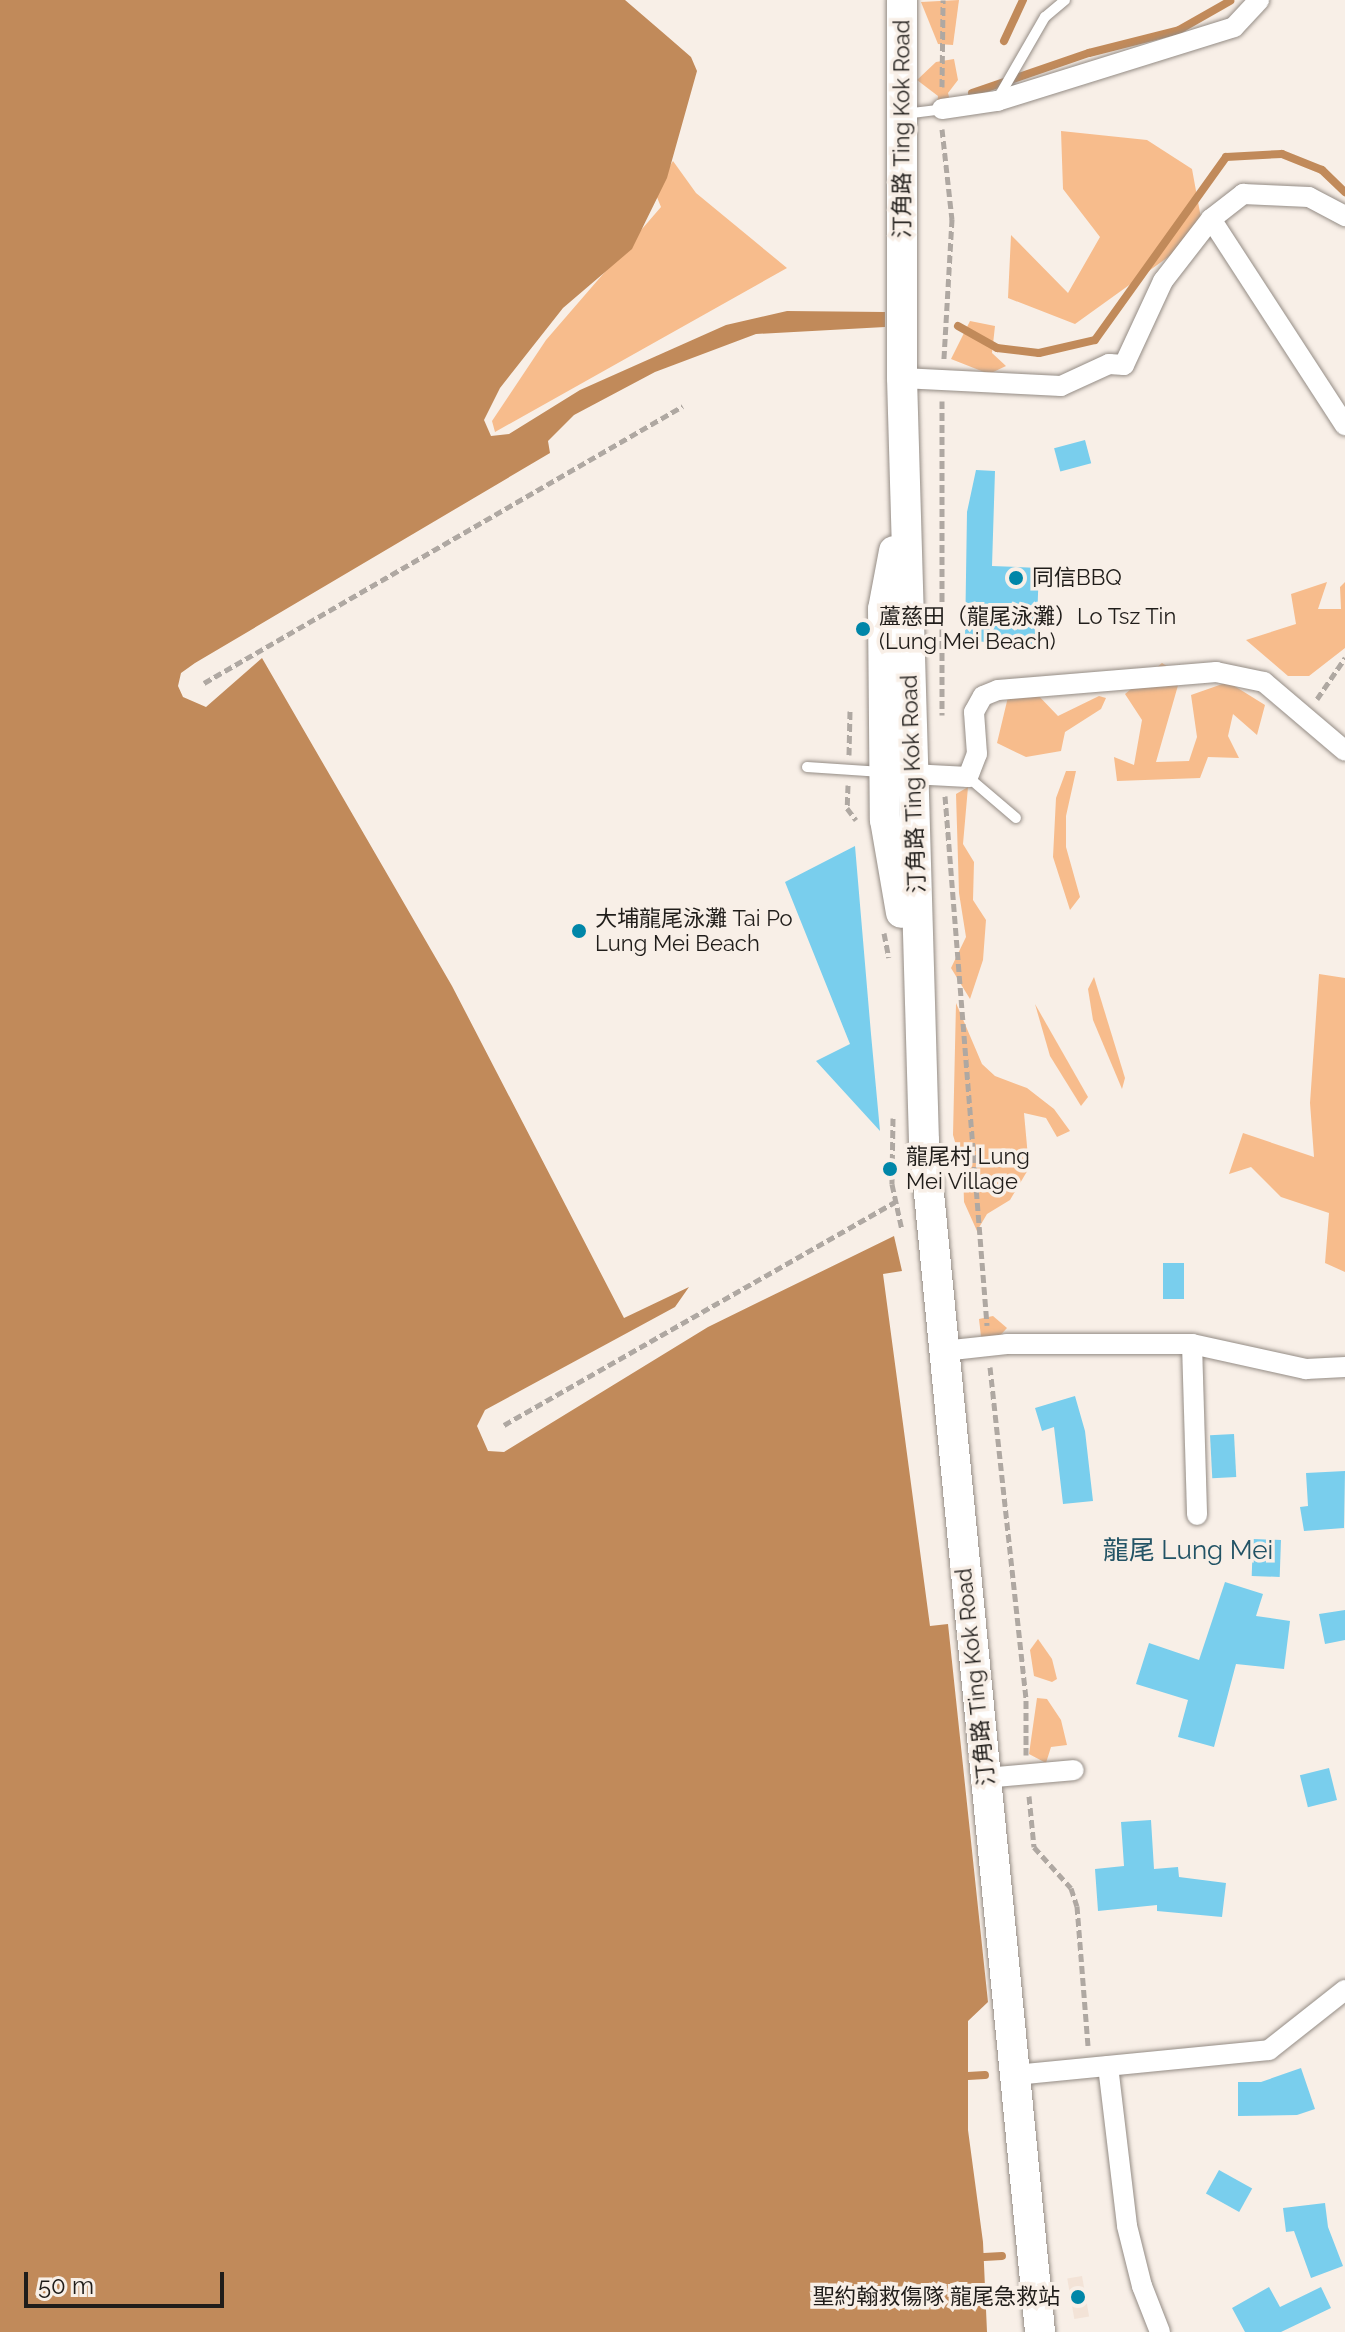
<!DOCTYPE html>
<meta charset="utf-8">
<style>
body{margin:0}
#map{position:relative;width:1345px;height:2332px;overflow:hidden;background:#f8efe7;font-family:Raleway,"Noto Sans TC",sans-serif}
div>[style]{position:absolute}
.built>*{inset:0;background:#f3e3d7;transform-origin:0 0}
.green>*{inset:0;background:#f7bc8c}
.water>*{inset:0;background:#c18a5a}
.stream>*{height:8px;margin:-4px;padding:0 4px;transform-origin:4px;border-radius:4px;background:#c18a5a}
.building>*{inset:0;background:#79ceed;transform-origin:0 0}
.path>*{height:5px;margin-top:-2.5px;transform-origin:0;background:repeating-linear-gradient(90deg,#afa8a2 0 8px,transparent 0 12px)}
.roads{filter:drop-shadow(0 0 2px #948c85) drop-shadow(0 0 2px #948c85)}
.lane>*{height:10px;margin:-5px;padding:0 5px;transform-origin:5px;border-radius:5px;background:#fff}
.street>*{height:20px;margin:-10px;padding:0 10px;transform-origin:10px;border-radius:10px;background:#fff}
.secondary>*{height:30px;margin:-15px;padding:0 15px;transform-origin:15px;border-radius:15px;background:#fff}
.dots>*{width:22px;height:22px;translate:-50% -50%;box-sizing:border-box;border:4px solid #f8efe7;border-radius:50%}
span{translate:-50% -50%;white-space:nowrap;text-align:center;line-height:1.15;-webkit-text-stroke:7px #f8efe7;paint-order:stroke}
.street-label{font-size:22px;color:#201d1a}
.poi-label{font-size:22px;color:#201d1a}
.left{translate:0 -50%;text-align:left}
.right{translate:-100% -50%;text-align:right}
.quarter-label{font-size:26px;color:#225365}
.scale{position:absolute;left:24px;top:2272px;width:200px;height:36px;box-sizing:border-box;border:4px solid #201d1a;border-top:0;padding-left:10px;font-size:24px;line-height:28px;white-space:nowrap;color:#201d1a;-webkit-text-stroke:6px #f8efe7;paint-order:stroke}
</style>
<div id="map">
<div class="built">
<div style="left:1082px;top:2276px;width:41px;height:15px;rotate:80deg"></div>
</div>
<div class="green">
<div style="clip-path:polygon(959px 0,953px 45px,938px 44px,921px 2px)"></div>
<div style="clip-path:polygon(954px 59px,958px 80px,948px 93px,953px 112px,936px 115px,938px 96px,917px 80px,936px 62px)"></div>
<div style="clip-path:polygon(1061px 131px,1147px 140px,1192px 169px,1201px 218px,1171px 255px,1075px 324px,1008px 298px,1011px 235px,1068px 293px,1100px 237px,1063px 189px)"></div>
<div style="clip-path:polygon(673px 161px,696px 193px,787px 268px,495px 432px,492px 421px,546px 340px,661px 207px,654px 190px)"></div>
<div style="clip-path:polygon(970px 321px,995px 326px,992px 353px,1006px 366px,989px 374px,951px 359px)"></div>
<div style="clip-path:polygon(1327px 582px,1318px 609px,1341px 609px,1340px 587px,1345px 582px,1345px 648px,1309px 676px,1288px 676px,1246px 640px,1296px 624px,1291px 594px)"></div>
<div style="clip-path:polygon(1162px 663px,1181px 675px,1156px 762px,1189px 761px,1197px 737px,1191px 695px,1228px 682px,1265px 705px,1257px 735px,1233px 714px,1228px 736px,1239px 758px,1208px 757px,1200px 778px,1117px 781px,1114px 757px,1134px 765px,1142px 720px,1125px 694px)"></div>
<div style="clip-path:polygon(1034px 691px,1058px 716px,1099px 696px,1106px 698px,1101px 709px,1065px 732px,1061px 751px,1026px 757px,997px 743px,1008px 697px)"></div>
<div style="clip-path:polygon(1066px 771px,1076px 771px,1066px 816px,1066px 847px,1080px 897px,1070px 910px,1053px 857px,1056px 798px)"></div>
<div style="clip-path:polygon(968px 787px,963px 844px,974px 862px,973px 900px,986px 920px,983px 960px,970px 999px,951px 968px,966px 937px,959px 893px,956px 794px)"></div>
<div style="clip-path:polygon(1319px 974px,1345px 978px,1345px 1272px,1325px 1263px,1329px 1213px,1281px 1197px,1251px 1167px,1229px 1174px,1243px 1133px,1314px 1157px,1310px 1103px)"></div>
<div style="clip-path:polygon(1094px 977px,1125px 1078px,1122px 1089px,1093px 1020px,1088px 989px)"></div>
<div style="clip-path:polygon(956px 1003px,982px 1064px,995px 1076px,1027px 1088px,1054px 1109px,1070px 1131px,1057px 1137px,1046px 1118px,1024px 1113px,1029px 1168px,1010px 1200px,987px 1214px,977px 1231px,964px 1202px,963px 1169px,953px 1135px)"></div>
<div style="clip-path:polygon(1035px 1004px,1088px 1097px,1081px 1106px,1050px 1056px)"></div>
<div style="clip-path:polygon(993px 1316px,1007px 1328px,983px 1354px,979px 1319px)"></div>
<div style="clip-path:polygon(1038px 1639px,1052px 1659px,1057px 1679px,1052px 1682px,1034px 1676px,1030px 1650px)"></div>
<div style="clip-path:polygon(1037px 1698px,1047px 1699px,1061px 1720px,1067px 1745px,1051px 1747px,1046px 1763px,1029px 1754px)"></div>
</div>
<div class="water">
<div style="clip-path:polygon(0 0,625px 0,668px 37px,691px 57px,697px 71px,667px 178px,632px 249px,563px 308px,500px 388px,484px 420px,491px 436px,509px 434px,580px 390px,726px 325px,787px 311px,885px 312px,885px 327px,756px 334px,655px 372px,574px 415px,548px 441px,550px 453px,195px 663px,181px 673px,178px 686px,183px 697px,206px 707px,262px 658px,452px 986px,624px 1318px,689px 1287px,675px 1307px,485px 1410px,477px 1426px,488px 1451px,504px 1452px,708px 1327px,894px 1236px,902px 1271px,883px 1274px,930px 1626px,948px 1624px,988px 2002px,968px 2021px,968px 2130px,983px 2242px,987px 2332px,0 2332px)"></div>
</div>
<div class="stream">
<div style="left:1004px;top:41px;width:45px;rotate:-65.1deg"></div>
<div style="left:972px;top:93px;width:124px;rotate:-18.9deg"></div>
<div style="left:1089px;top:53px;width:93px;rotate:-14.3deg"></div>
<div style="left:1179px;top:30px;width:59px;rotate:-29.6deg"></div>
<div style="left:958px;top:326px;width:45px;rotate:29.4deg"></div>
<div style="left:997px;top:348px;width:42px;rotate:6.8deg"></div>
<div style="left:1039px;top:353px;width:57px;rotate:-13.1deg"></div>
<div style="left:1095px;top:340px;width:225px;rotate:-54.4deg"></div>
<div style="left:1226px;top:157px;width:56px;rotate:-3.1deg"></div>
<div style="left:1282px;top:154px;width:43px;rotate:21.8deg"></div>
<div style="left:1322px;top:170px;width:32px;rotate:44deg"></div>
<div style="left:968px;top:2076px;width:17px;rotate:-3deg"></div>
<div style="left:984px;top:2257px;width:18px;rotate:-3deg"></div>
</div>
<div class="building">
<div style="left:1085px;top:440px;width:24px;height:32px;rotate:75deg"></div>
<div style="clip-path:polygon(976px 470px,995px 471px,992px 566px,1039px 568px,1036px 647px,965px 640px,967px 512px)"></div>
<div style="clip-path:polygon(855px 846px,871px 1034px,880px 1131px,816px 1061px,850px 1044px,785px 882px)"></div>
<div style="left:1184px;top:1263px;width:36px;height:21px;rotate:90deg"></div>
<div style="clip-path:polygon(1075px 1396px,1085px 1431px,1093px 1501px,1063px 1504px,1054px 1427px,1042px 1431px,1035px 1408px)"></div>
<div style="left:1234px;top:1434px;width:43px;height:24px;rotate:87deg"></div>
<div style="clip-path:polygon(1345px 1471px,1344px 1528px,1304px 1531px,1300px 1507px,1308px 1506px,1306px 1473px)"></div>
<div style="left:1253px;top:1539px;width:28px;height:37px;rotate:2deg"></div>
<div style="clip-path:polygon(1225px 1582px,1263px 1594px,1256px 1616px,1290px 1621px,1284px 1669px,1236px 1664px,1214px 1747px,1178px 1737px,1188px 1700px,1136px 1684px,1149px 1643px,1199px 1660px)"></div>
<div style="clip-path:polygon(1345px 1610px,1345px 1640px,1325px 1644px,1319px 1614px)"></div>
<div style="left:1329px;top:1768px;width:33px;height:30px;rotate:76deg"></div>
<div style="clip-path:polygon(1151px 1820px,1154px 1869px,1178px 1867px,1179px 1877px,1226px 1883px,1222px 1917px,1157px 1911px,1157px 1905px,1098px 1911px,1095px 1869px,1124px 1866px,1121px 1822px)"></div>
<div style="clip-path:polygon(1301px 2068px,1315px 2109px,1297px 2115px,1238px 2116px,1238px 2082px,1261px 2082px)"></div>
<div style="left:1219px;top:2170px;width:38px;height:27px;rotate:29deg"></div>
<div style="clip-path:polygon(1325px 2203px,1328px 2227px,1343px 2266px,1311px 2278px,1294px 2231px,1286px 2232px,1283px 2208px)"></div>
<div style="clip-path:polygon(1269px 2287px,1280px 2307px,1321px 2287px,1331px 2308px,1281px 2332px,1245px 2332px,1232px 2308px)"></div>
</div>
<div class="path">
<div style="left:942px;top:87px;width:87px;rotate:-89.3deg"></div>
<div style="left:942px;top:129px;width:91px;rotate:83.7deg"></div>
<div style="left:952px;top:219px;width:140px;rotate:93.3deg"></div>
<div style="left:942px;top:401px;width:314px;rotate:90deg"></div>
<div style="left:204px;top:683px;width:553px;rotate:-30.04deg"></div>
<div style="left:1317px;top:699px;width:50px;rotate:-55.7deg"></div>
<div style="left:849px;top:755px;width:44px;rotate:-88.7deg"></div>
<div style="left:848px;top:785px;width:23px;rotate:92deg"></div>
<div style="left:847px;top:808px;width:15px;rotate:53deg"></div>
<div style="left:945px;top:796px;width:531px;rotate:85.46deg"></div>
<div style="left:884px;top:933px;width:25px;rotate:79deg"></div>
<div style="left:893px;top:1118px;width:66px;rotate:90.9deg"></div>
<div style="left:892px;top:1184px;width:47px;rotate:77.7deg"></div>
<div style="left:990px;top:1367px;width:335px;rotate:83.8deg"></div>
<div style="left:1026px;top:1700px;width:55px;rotate:90deg"></div>
<div style="left:504px;top:1425px;width:450px;rotate:-29.7deg"></div>
<div style="left:1029px;top:1796px;width:51px;rotate:84.4deg"></div>
<div style="left:1034px;top:1847px;width:55px;rotate:47.9deg"></div>
<div style="left:1071px;top:1888px;width:19px;rotate:72deg"></div>
<div style="left:1077px;top:1906px;width:140px;rotate:85.5deg"></div>
</div>
<div class="roads">
<div class="lane">
<div style="left:997px;top:100px;width:96px;rotate:-60deg"></div>
<div style="left:1045px;top:17px;width:26px;rotate:-40deg"></div>
<div style="left:904px;top:114px;width:38px;rotate:-7deg"></div>
<div style="left:807px;top:767px;width:75px;rotate:3.8deg"></div>
<div style="left:968px;top:777px;width:63px;rotate:40.5deg"></div>
</div>
<div class="street">
<div style="left:942px;top:109px;width:56px;rotate:-8.3deg"></div>
<div style="left:997px;top:101px;width:248px;rotate:-17.3deg"></div>
<div style="left:1234px;top:27px;width:37px;rotate:-47deg"></div>
<div style="left:1211px;top:219px;width:246px;rotate:57deg"></div>
<div style="left:902px;top:378px;width:159px;rotate:2.9deg"></div>
<div style="left:1061px;top:386px;width:53px;rotate:-24.6deg"></div>
<div style="left:1109px;top:364px;width:15px;rotate:4deg"></div>
<div style="left:1124px;top:365px;width:93px;rotate:-65.1deg"></div>
<div style="left:1163px;top:281px;width:78px;rotate:-52.3deg"></div>
<div style="left:1211px;top:219px;width:41px;rotate:-38deg"></div>
<div style="left:1243px;top:194px;width:66px;rotate:2.6deg"></div>
<div style="left:1309px;top:197px;width:41px;rotate:27.8deg"></div>
<div style="left:911px;top:774px;width:57px;rotate:3deg"></div>
<div style="left:968px;top:777px;width:25px;rotate:-69deg"></div>
<div style="left:977px;top:754px;width:42px;rotate:-94.1deg"></div>
<div style="left:974px;top:712px;width:18px;rotate:-61deg"></div>
<div style="left:983px;top:696px;width:16px;rotate:-22deg"></div>
<div style="left:998px;top:690px;width:219px;rotate:-4.7deg"></div>
<div style="left:1216px;top:672px;width:49px;rotate:11.8deg"></div>
<div style="left:1264px;top:682px;width:106px;rotate:40.4deg"></div>
<div style="left:1192px;top:1344px;width:171px;rotate:88.3deg"></div>
<div style="left:943px;top:1351px;width:64px;rotate:-6.2deg"></div>
<div style="left:1007px;top:1344px;width:185px"></div>
<div style="left:1192px;top:1344px;width:117px;rotate:12.4deg"></div>
<div style="left:1306px;top:1369px;width:39px;rotate:-3deg"></div>
<div style="left:985px;top:1778px;width:89px;rotate:-5.1deg"></div>
<div style="left:1108px;top:2066px;width:161px;rotate:83.2deg"></div>
<div style="left:1127px;top:2226px;width:62px;rotate:76deg"></div>
<div style="left:1142px;top:2286px;width:49px;rotate:68.6deg"></div>
<div style="left:1015px;top:2075px;width:255px;rotate:-5.6deg"></div>
<div style="left:1269px;top:2050px;width:97px;rotate:-38.3deg"></div>
</div>
<div class="secondary">
<div style="left:902px;top:0;width:378px;rotate:90deg"></div>
<div style="left:902px;top:378px;width:764px;rotate:88.35deg"></div>
<div style="left:924px;top:1142px;width:1196px;rotate:84.43deg"></div>
<div style="left:894px;top:551px;width:59px;rotate:100.7deg"></div>
<div style="left:883px;top:609px;width:211px;rotate:89.5deg"></div>
<div style="left:885px;top:820px;width:94px;rotate:80.2deg"></div>
</div>
</div>
<div class="dots">
<div style="left:1016px;top:578px;background:#0086a8"></div>
<div style="left:863px;top:629px;background:#0086a8"></div>
<div style="left:579px;top:931px;background:#0086a8"></div>
<div style="left:890px;top:1169px;background:#0086a8"></div>
<div style="left:1078px;top:2297px;background:#0086a8"></div>
</div>
<div class="street-label">
<span style="left:902px;top:129px;rotate:-90deg">汀角路 Ting Kok Road</span>
<span style="left:913px;top:784px;rotate:-92deg">汀角路 Ting Kok Road</span>
<span style="left:975px;top:1677px;rotate:-96deg">汀角路 Ting Kok Road</span>
</div>
<div class="poi-label">
<span class="left" style="left:1032px;top:578px">同信BBQ</span>
<span class="left" style="left:879px;top:629px">蘆慈田（龍尾泳灘）Lo Tsz Tin<br>(Lung Mei Beach)</span>
<span class="left" style="left:595px;top:931px">大埔龍尾泳灘 Tai Po<br>Lung Mei Beach</span>
<span class="left" style="left:906px;top:1169px">龍尾村 Lung<br>Mei Village</span>
<span class="right" style="left:1060px;top:2297px">聖約翰救傷隊 龍尾急救站</span>
</div>
<div class="quarter-label">
<span style="left:1188px;top:1551px">龍尾 Lung Mei</span>
</div>
<div class="scale">50 m</div>
</div>
